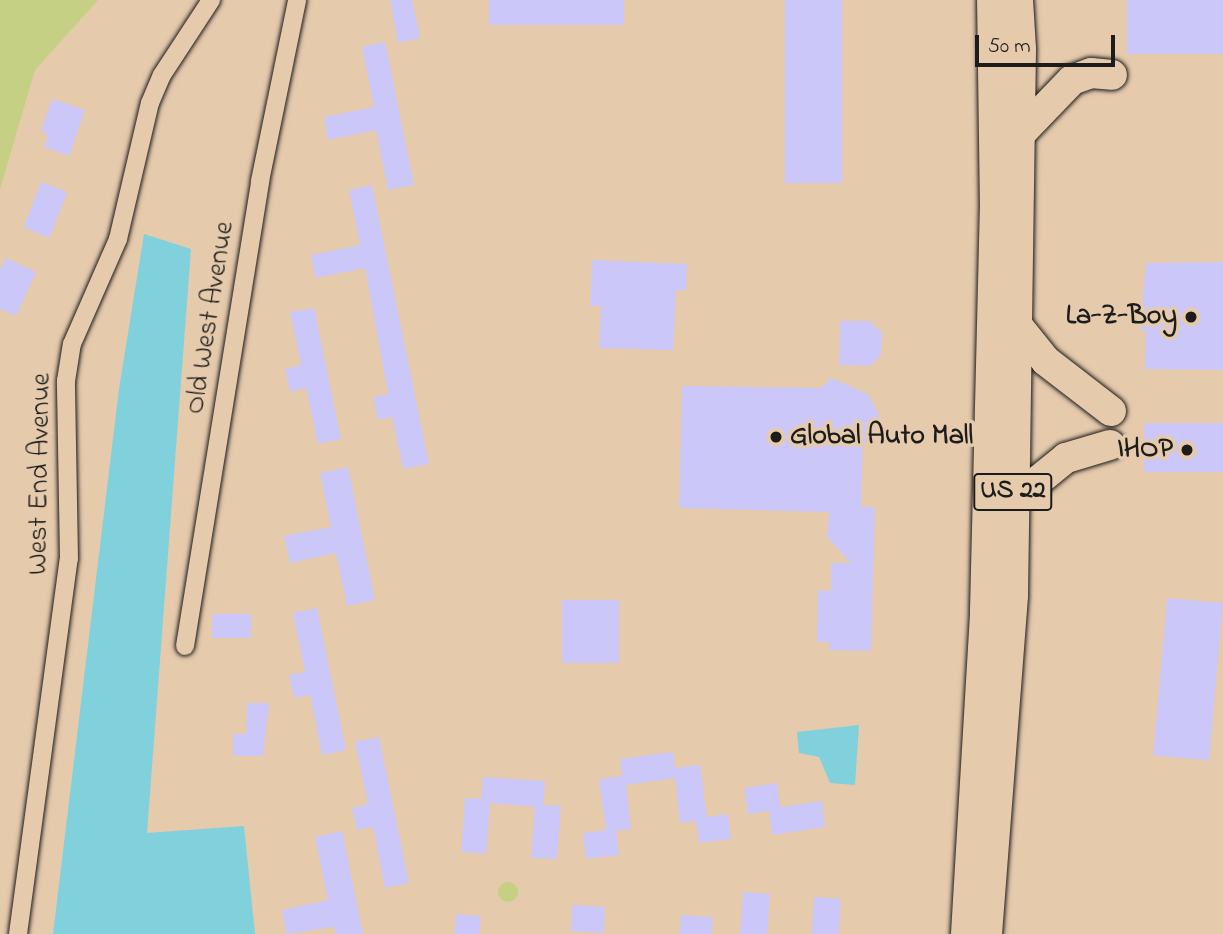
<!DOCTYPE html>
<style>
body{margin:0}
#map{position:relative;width:1223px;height:934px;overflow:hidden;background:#e5caac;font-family:"Indie Flower",sans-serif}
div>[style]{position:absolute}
.green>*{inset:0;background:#c5d084}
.round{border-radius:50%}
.water>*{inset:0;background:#81d1dd}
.building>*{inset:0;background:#ccc7f9;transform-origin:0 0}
.roads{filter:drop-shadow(0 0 2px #1c1c1c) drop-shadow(0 0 2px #1c1c1c)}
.minor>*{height:18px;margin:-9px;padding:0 9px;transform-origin:9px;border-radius:9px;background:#e5caac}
.trunk>*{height:30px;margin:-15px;padding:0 15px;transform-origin:15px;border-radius:15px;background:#e5caac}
.dots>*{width:19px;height:19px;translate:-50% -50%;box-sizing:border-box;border:4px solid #e5caac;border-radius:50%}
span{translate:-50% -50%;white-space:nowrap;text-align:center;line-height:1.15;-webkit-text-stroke:7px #e5caac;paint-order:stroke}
.shield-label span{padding:2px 5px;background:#e5caac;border:2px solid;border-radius:5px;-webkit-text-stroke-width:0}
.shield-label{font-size:26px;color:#1c1c1c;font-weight:700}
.poi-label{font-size:28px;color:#1c1c1c;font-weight:700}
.right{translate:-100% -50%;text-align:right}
.left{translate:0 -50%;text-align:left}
.street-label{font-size:28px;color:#1c1c1c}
.scale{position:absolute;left:975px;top:35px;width:140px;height:32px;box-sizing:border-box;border:4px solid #1c1c1c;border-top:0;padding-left:9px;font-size:21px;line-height:24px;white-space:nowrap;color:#1c1c1c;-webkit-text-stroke:5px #e5caac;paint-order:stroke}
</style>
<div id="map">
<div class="green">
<div style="clip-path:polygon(0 0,98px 0,35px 70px,0 189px)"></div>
<div class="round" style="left:498px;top:882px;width:20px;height:20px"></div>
</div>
<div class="water">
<div style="clip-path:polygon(144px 234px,191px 249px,147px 833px,244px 826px,255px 934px,53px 934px,119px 389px)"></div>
<div style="clip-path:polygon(859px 725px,855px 785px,830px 783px,819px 757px,799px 753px,797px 732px)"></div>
</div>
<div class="building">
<div style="clip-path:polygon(390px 0,412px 0,420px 38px,398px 43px)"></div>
<div style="left:489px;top:0;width:135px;height:25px"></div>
<div style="left:785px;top:0;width:57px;height:183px"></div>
<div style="left:1127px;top:0;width:96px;height:54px"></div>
<div style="clip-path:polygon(385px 42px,414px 185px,388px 190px,376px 130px,328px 140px,324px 117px,374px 107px,362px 47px)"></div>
<div style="clip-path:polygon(52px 99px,85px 110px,69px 156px,44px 147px,48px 134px,41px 131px)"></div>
<div style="left:41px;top:182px;width:28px;height:49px;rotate:21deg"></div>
<div style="clip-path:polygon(372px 185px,429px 464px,403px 469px,392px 417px,378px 420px,373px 397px,388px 394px,365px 268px,315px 278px,311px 255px,360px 245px,349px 190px)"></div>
<div style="clip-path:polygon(6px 258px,36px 272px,16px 316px,0 309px,0 270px)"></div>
<div style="clip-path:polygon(592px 260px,687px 264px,686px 290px,676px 290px,673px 350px,599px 348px,601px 306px,590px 306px)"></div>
<div style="clip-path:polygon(1223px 262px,1223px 370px,1145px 369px,1146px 331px,1140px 331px,1146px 263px)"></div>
<div style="clip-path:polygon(314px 308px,341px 439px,318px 444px,306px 388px,290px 392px,285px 369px,301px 365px,290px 312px)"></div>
<div style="clip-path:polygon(840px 321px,869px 321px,882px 333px,881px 355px,870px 366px,839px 365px)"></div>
<div style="clip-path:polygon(831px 378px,868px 394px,880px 417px,875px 434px,863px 444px,861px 507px,875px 507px,871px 651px,829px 650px,829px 642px,817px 642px,818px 590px,831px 591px,831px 563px,851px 563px,827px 537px,829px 512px,679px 508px,682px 386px,821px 388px)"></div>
<div style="left:1223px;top:423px;width:49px;height:79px;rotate:90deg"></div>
<div style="clip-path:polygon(348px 467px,375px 600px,347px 606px,336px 553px,290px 563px,284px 536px,331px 527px,320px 473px)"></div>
<div style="left:1167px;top:598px;width:56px;height:158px;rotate:5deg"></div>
<div style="left:562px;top:600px;width:57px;height:63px"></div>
<div style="clip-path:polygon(317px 608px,346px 750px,322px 755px,310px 695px,294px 698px,289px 675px,305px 672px,293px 613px)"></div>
<div style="left:212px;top:614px;width:39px;height:24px"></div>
<div style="clip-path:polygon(247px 703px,269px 703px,263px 756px,233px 756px,233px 734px,246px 734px)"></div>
<div style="clip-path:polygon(379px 737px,409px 883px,385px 888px,373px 827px,357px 830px,352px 808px,368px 804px,355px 742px)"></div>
<div style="clip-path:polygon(673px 752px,675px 768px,700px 765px,707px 817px,728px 814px,731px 839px,699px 843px,696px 821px,680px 823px,675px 778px,626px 785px,631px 829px,616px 831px,619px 855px,586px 859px,583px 833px,606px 830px,599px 779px,622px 776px,620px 759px)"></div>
<div style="clip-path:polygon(483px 777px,545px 781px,543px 805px,561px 806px,557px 859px,531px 858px,535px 807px,490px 803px,486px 854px,461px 852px,465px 798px,481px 799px)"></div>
<div style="clip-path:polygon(777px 783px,780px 807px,822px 801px,825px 827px,772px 835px,769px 811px,748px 814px,744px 788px)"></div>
<div style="clip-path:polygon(342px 831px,363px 934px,336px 934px,334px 927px,286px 934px,282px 910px,328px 900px,315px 837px)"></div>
<div style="left:743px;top:892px;width:27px;height:42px;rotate:4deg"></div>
<div style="left:814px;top:897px;width:27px;height:37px;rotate:4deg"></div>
<div style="left:572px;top:905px;width:33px;height:26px;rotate:3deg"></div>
<div style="left:456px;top:914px;width:25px;height:20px;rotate:5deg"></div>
<div style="left:681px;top:915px;width:32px;height:19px;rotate:4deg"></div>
</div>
<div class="roads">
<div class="minor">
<div style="left:185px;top:646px;width:471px;rotate:-80.8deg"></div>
<div style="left:260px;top:181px;width:185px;rotate:-78.4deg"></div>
<div style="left:18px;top:934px;width:378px;rotate:-82.3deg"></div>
<div style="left:69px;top:559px;width:178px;rotate:-91deg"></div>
<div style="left:66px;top:381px;width:37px;rotate:-81deg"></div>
<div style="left:72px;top:344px;width:115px;rotate:-66.3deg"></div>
<div style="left:118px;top:239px;width:140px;rotate:-76.8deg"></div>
<div style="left:150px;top:103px;width:30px;rotate:-67deg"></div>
<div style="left:162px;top:75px;width:90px;rotate:-56.8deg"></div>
</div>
<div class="trunk">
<div style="left:1019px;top:135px;width:76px;rotate:-46.1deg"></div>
<div style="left:1072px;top:80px;width:20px;rotate:-20deg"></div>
<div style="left:1091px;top:73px;width:21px;rotate:5deg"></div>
<div style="left:1017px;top:325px;width:46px;rotate:51.1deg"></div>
<div style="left:1046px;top:361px;width:82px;rotate:37.6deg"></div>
<div style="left:1013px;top:501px;width:68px;rotate:-39.1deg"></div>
<div style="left:1066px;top:458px;width:46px;rotate:-16.5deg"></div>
<div style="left:966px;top:934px;width:324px;rotate:-86.6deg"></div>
<div style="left:985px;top:611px;width:401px;rotate:-88.6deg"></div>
<div style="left:995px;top:210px;width:210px;rotate:-90.8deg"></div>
<div style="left:987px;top:934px;width:340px;rotate:-85.6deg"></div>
<div style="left:1013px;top:595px;width:546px;rotate:-89.16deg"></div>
<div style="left:1021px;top:49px;width:49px;rotate:-93.5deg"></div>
</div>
</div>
<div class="dots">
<div style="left:1191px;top:317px;background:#1c1c1c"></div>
<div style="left:776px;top:437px;background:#1c1c1c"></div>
<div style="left:1187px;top:450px;background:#1c1c1c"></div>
</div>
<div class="shield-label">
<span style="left:1013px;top:492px">US 22</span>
</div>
<div class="poi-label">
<span class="right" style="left:1177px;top:317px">La-Z-Boy</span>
<span class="left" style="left:790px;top:437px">Global Auto Mall</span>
<span class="right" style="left:1173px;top:450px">IHOP</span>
</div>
<div class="street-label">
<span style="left:211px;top:318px;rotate:-81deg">Old West Avenue</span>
<span style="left:41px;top:474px;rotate:-89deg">West End Avenue</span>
</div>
<div class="scale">50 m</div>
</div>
